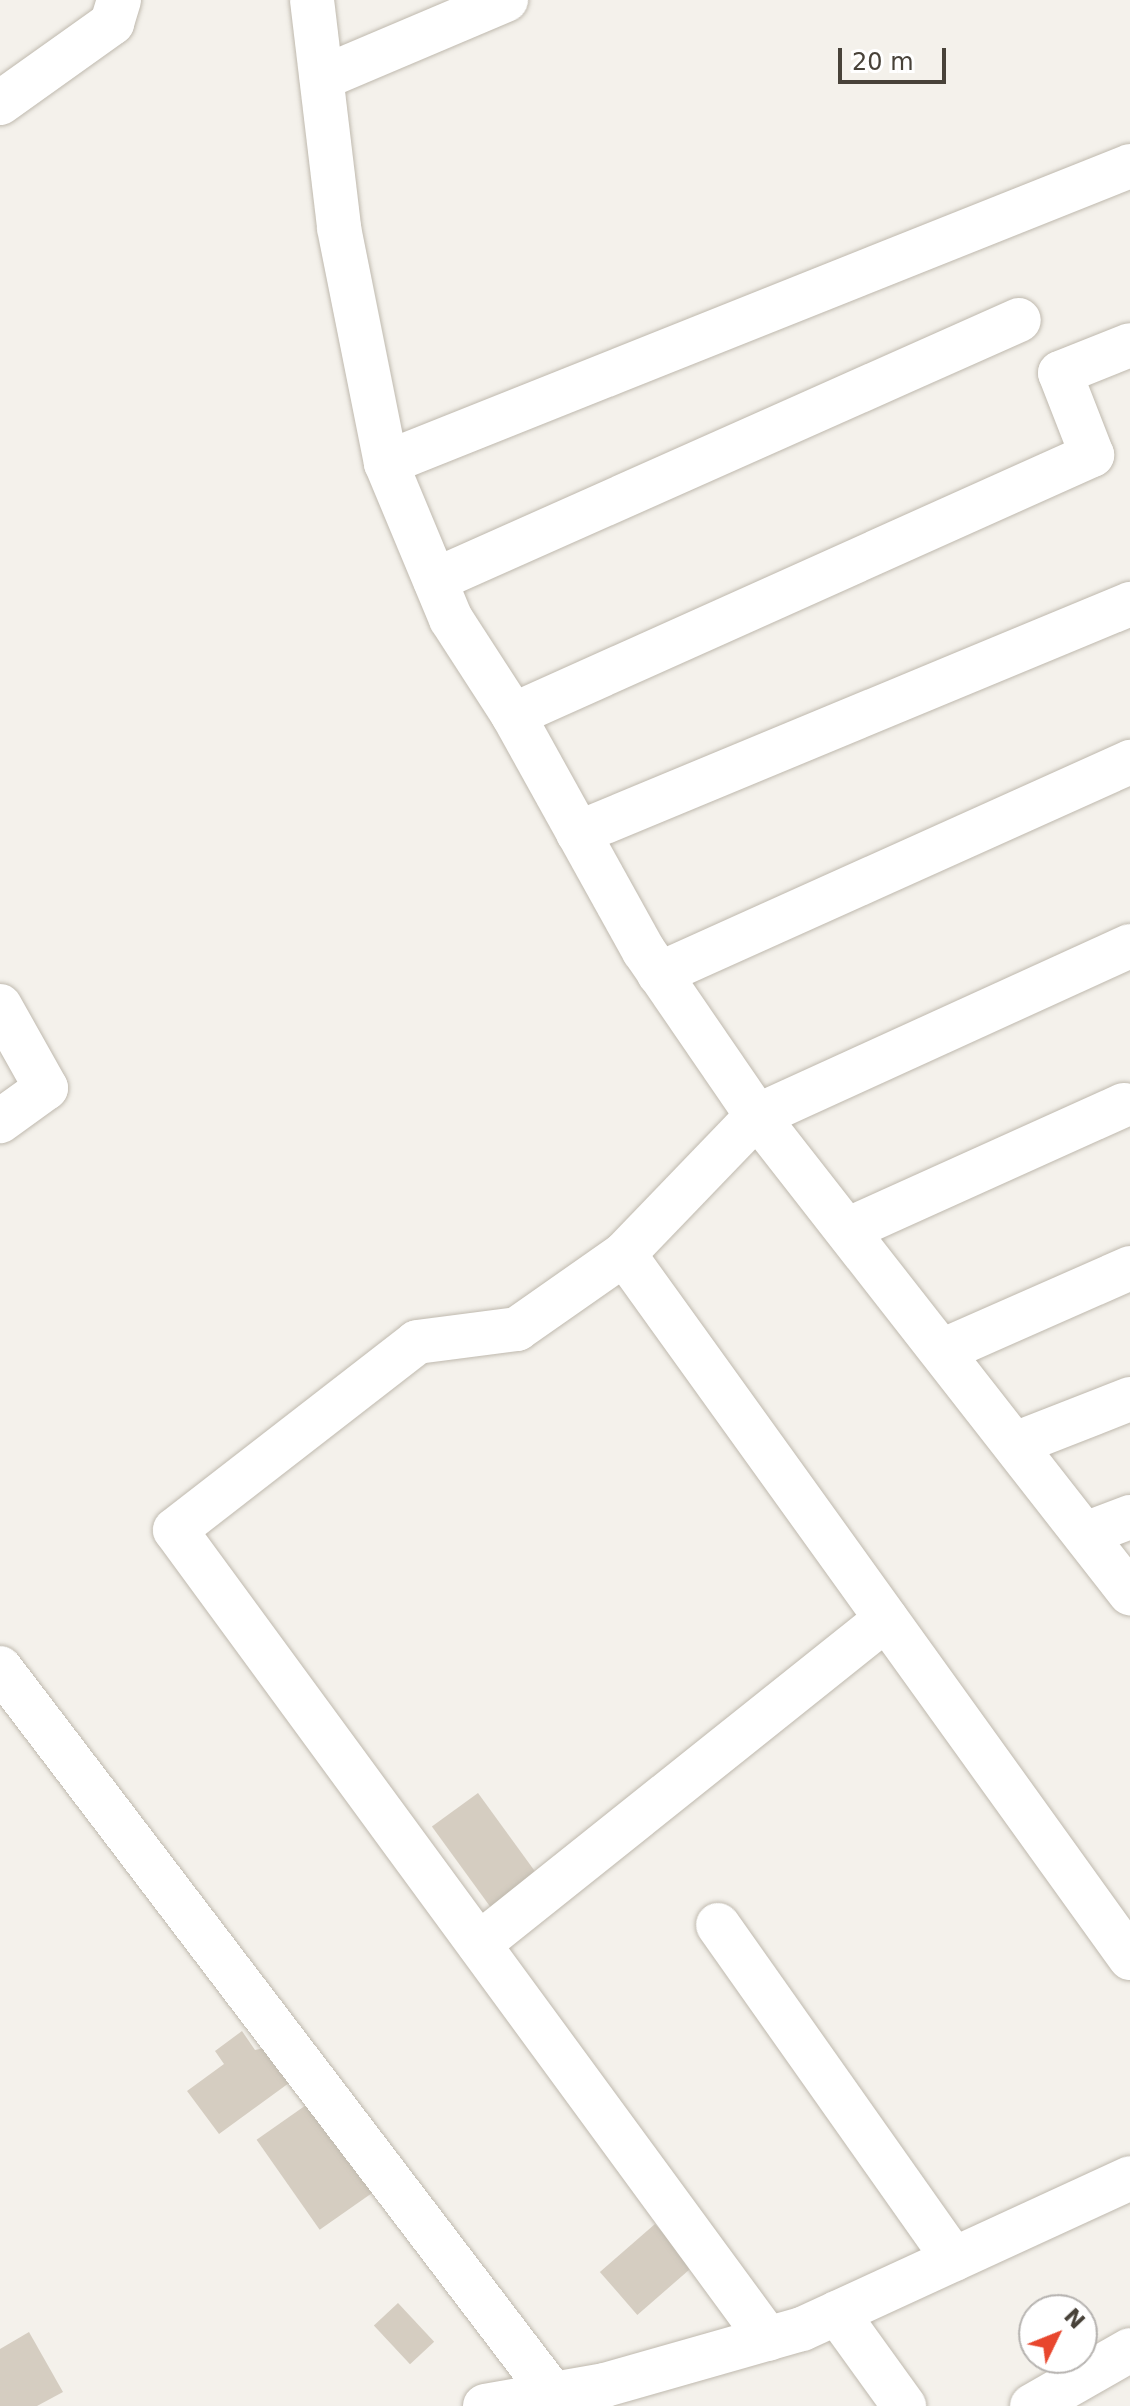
<!DOCTYPE html>
<style>
body{margin:0}
#map{position:relative;width:1130px;height:2406px;overflow:hidden;background:#f4f1eb;font-family:"DejaVu Sans",sans-serif}
div>[style]{position:absolute}
.building>*{inset:0;background:#d5cdc1;transform-origin:0 0}
.roads{filter:drop-shadow(0 0 2px #bfb9ae) drop-shadow(0 0 2px #bfb9ae)}
.minor>*{height:44px;margin:-22px;padding:0 22px;transform-origin:22px;border-radius:22px;background:#fff}
.tertiary>*{height:44px;margin:-22px;padding:0 22px;transform-origin:22px;border-radius:22px;background:#fff}
span{translate:-50% -50%;white-space:nowrap;text-align:center;line-height:1.15;-webkit-text-stroke:6px #fff;paint-order:stroke}
.north{position:absolute;left:1018px;top:2294px;width:80px;height:80px;box-sizing:border-box;background:#fff;border:2px solid #b6b3b0;border-radius:50%;rotate:47deg;font-size:22px;font-weight:700;line-height:32px;text-align:center;color:#484239}
.north::after{content:'';display:block;margin:auto;width:28px;height:36px;background:#e8472e;clip-path:polygon(50% 0,100% 100%,50% 72%,0 100%)}
.scale{position:absolute;left:838px;top:48px;width:108px;height:36px;box-sizing:border-box;border:4px solid #484239;border-top:0;padding-left:10px;font-size:24px;line-height:28px;white-space:nowrap;color:#484239;-webkit-text-stroke:6px #fff;paint-order:stroke}
</style>
<div id="map">
<div class="building">
<div style="left:478px;top:1793px;width:107px;height:57px;rotate:54deg"></div>
<div style="clip-path:polygon(242px 2031px,255px 2050px,264px 2048px,289px 2083px,219px 2134px,187px 2091px,224px 2064px,215px 2051px)"></div>
<div style="left:309px;top:2103px;width:110px;height:64px;rotate:55deg"></div>
<div style="left:655px;top:2224px;width:57px;height:73px;rotate:49deg"></div>
<div style="left:398px;top:2303px;width:53px;height:33px;rotate:47deg"></div>
<div style="clip-path:polygon(29px 2332px,63px 2392px,37px 2406px,0 2406px,0 2349px)"></div>
</div>
<div class="roads">
<div class="minor">
<div style="left:312px;top:0;width:230px;rotate:83.2deg"></div>
<div style="left:339px;top:228px;width:240px;rotate:78.7deg"></div>
<div style="left:386px;top:463px;width:169px;rotate:67.4deg"></div>
<div style="left:451px;top:619px;width:114px;rotate:57.1deg"></div>
<div style="left:513px;top:715px;width:270px;rotate:61deg"></div>
<div style="left:644px;top:951px;width:200px;rotate:55.6deg"></div>
<div style="left:757px;top:1116px;width:606px;rotate:51.98deg"></div>
<div style="left:322px;top:78px;width:200px;rotate:-23deg"></div>
<div style="left:0;top:103px;width:138px;rotate:-35.5deg"></div>
<div style="left:112px;top:23px;width:24px;rotate:-73deg"></div>
<div style="left:386px;top:463px;width:801px;rotate:-21.76deg"></div>
<div style="left:435px;top:580px;width:639px;rotate:-24deg"></div>
<div style="left:513px;top:715px;width:635px;rotate:-24.18deg"></div>
<div style="left:1092px;top:455px;width:88px;rotate:-111.3deg"></div>
<div style="left:1060px;top:373px;width:75px;rotate:-21.8deg"></div>
<div style="left:578px;top:833px;width:598px;rotate:-22.53deg"></div>
<div style="left:659px;top:974px;width:517px;rotate:-24.23deg"></div>
<div style="left:0;top:1006px;width:94px;rotate:60.7deg"></div>
<div style="left:46px;top:1088px;width:57px;rotate:144.3deg"></div>
<div style="left:847px;top:1230px;width:304px;rotate:-24.3deg"></div>
<div style="left:624px;top:1254px;width:867px;rotate:54.29deg"></div>
<div style="left:942px;top:1351px;width:206px;rotate:-23.8deg"></div>
<div style="left:1015px;top:1444px;width:123px;rotate:-21.4deg"></div>
<div style="left:1085px;top:1534px;width:48px;rotate:-20.7deg"></div>
<div style="left:0;top:1668px;width:911px;rotate:52.72deg"></div>
<div style="left:718px;top:1925px;width:409px;rotate:54.8deg"></div>
<div style="left:479px;top:1944px;width:521px;rotate:-38.61deg"></div>
<div style="left:837px;top:2313px;width:115px;rotate:54.2deg"></div>
<div style="left:768px;top:2339px;width:1003px;rotate:-126.24deg"></div>
<div style="left:175px;top:1530px;width:306px;rotate:-37.8deg"></div>
<div style="left:417px;top:1342px;width:101px;rotate:-7.4deg"></div>
<div style="left:517px;top:1329px;width:131px;rotate:-35deg"></div>
<div style="left:624px;top:1254px;width:192px;rotate:-46.1deg"></div>
<div style="left:757px;top:1116px;width:410px;rotate:-24.5deg"></div>
<div style="left:1032px;top:2406px;width:113px;rotate:-29.7deg"></div>
</div>
<div class="tertiary">
<div style="left:485px;top:2406px;width:122px;rotate:-9.9deg"></div>
<div style="left:605px;top:2385px;width:205px;rotate:-15.9deg"></div>
<div style="left:802px;top:2329px;width:361px;rotate:-24.7deg"></div>
</div>
</div>
<div class="north">N</div>
<div class="scale">20 m</div>
</div>
